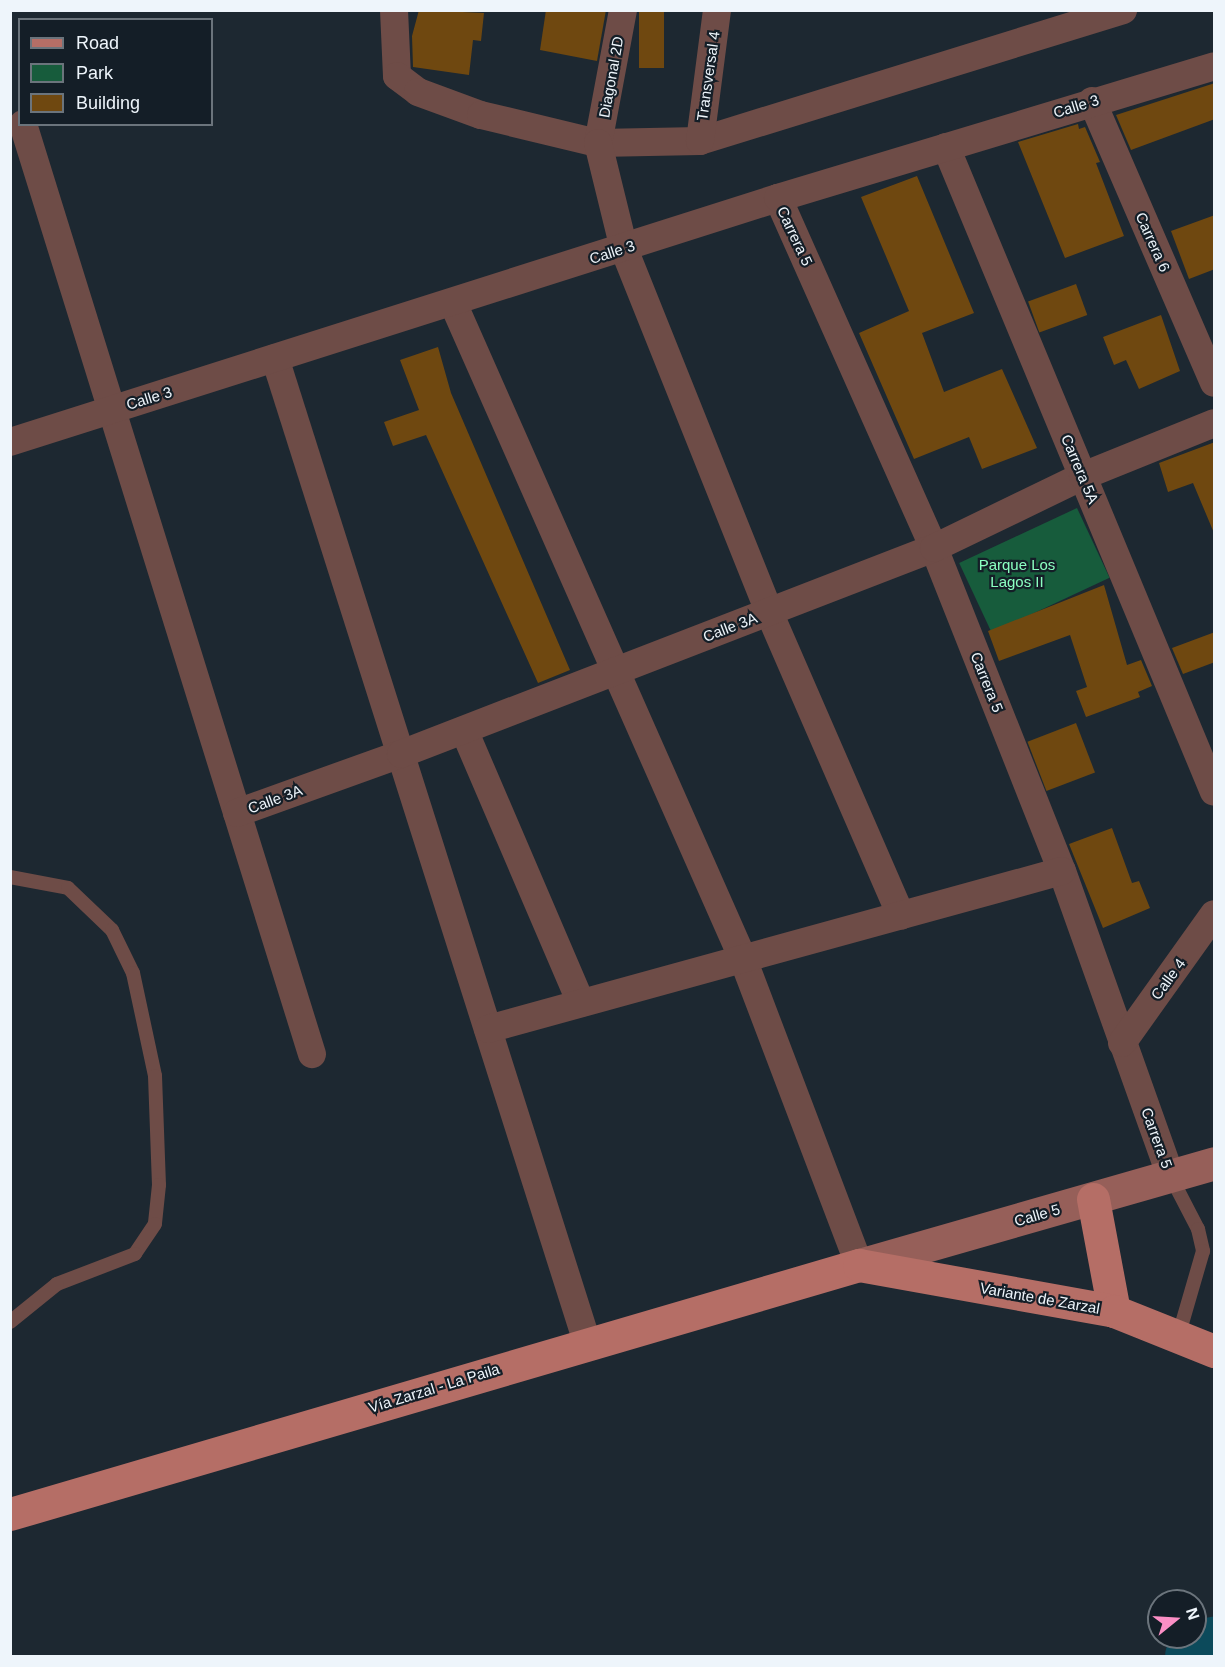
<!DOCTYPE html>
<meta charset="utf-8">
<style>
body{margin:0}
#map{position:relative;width:1225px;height:1667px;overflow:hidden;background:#1d2831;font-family:Helvetica,sans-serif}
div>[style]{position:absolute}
.green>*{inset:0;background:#175c3c;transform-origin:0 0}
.river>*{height:57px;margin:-28.5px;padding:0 28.5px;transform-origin:28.5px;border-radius:28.5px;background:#0c4a5b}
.building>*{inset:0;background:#6f4810;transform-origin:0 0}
.lane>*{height:14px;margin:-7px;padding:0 7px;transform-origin:7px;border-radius:7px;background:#6e4c47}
.street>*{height:28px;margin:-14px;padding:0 14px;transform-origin:14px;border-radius:14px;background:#6e4c47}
.secondary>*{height:33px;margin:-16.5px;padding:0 16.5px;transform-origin:16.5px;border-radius:16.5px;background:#965f59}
.primary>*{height:33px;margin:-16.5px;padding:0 16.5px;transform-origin:16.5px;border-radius:16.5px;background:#b56e66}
span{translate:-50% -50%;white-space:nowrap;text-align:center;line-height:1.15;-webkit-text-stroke:4.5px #141e27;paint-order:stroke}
.street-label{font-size:15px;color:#eef5fb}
.park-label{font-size:15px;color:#8bffc1}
.frame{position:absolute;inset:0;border:12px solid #eef5fb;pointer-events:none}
.legend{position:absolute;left:18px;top:18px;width:195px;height:108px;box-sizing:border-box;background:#141e27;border:2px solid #6b747c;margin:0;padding:8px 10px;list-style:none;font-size:18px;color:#eef5fb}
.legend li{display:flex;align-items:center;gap:12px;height:30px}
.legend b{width:30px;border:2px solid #6b747c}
.north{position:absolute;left:1147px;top:1589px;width:60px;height:60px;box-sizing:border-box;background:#141e27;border:2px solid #6b747c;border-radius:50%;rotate:72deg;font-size:16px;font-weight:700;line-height:24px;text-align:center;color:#eef5fb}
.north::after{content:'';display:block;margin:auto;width:21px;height:27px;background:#fb8fc5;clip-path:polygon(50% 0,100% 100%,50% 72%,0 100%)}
</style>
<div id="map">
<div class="green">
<div style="left:1077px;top:508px;width:77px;height:130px;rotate:65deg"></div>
</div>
<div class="river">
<div style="left:1193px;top:1656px;width:24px;rotate:-28deg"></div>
</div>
<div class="building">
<div style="clip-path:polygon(419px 10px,484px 13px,481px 41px,473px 40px,469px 75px,413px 67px,412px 36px)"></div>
<div style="clip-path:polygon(546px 10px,606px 10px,597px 61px,540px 50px)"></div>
<div style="left:639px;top:10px;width:25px;height:58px"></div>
<div style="clip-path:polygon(1215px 83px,1215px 119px,1131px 150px,1116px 115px)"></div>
<div style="clip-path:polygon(1078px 124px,1079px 129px,1085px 127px,1100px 162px,1096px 163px,1124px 236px,1065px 258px,1018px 142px)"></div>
<div style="clip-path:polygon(917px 176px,974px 313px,922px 333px,944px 392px,1002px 369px,1037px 448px,982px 469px,969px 437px,914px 459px,859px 333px,909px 311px,861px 197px)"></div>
<div style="clip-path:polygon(1215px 215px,1215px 269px,1189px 279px,1171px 231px)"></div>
<div style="left:1076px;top:284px;width:33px;height:51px;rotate:70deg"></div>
<div style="clip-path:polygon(1161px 315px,1180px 371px,1139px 389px,1126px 360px,1114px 365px,1103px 337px)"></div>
<div style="clip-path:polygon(438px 347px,451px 393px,570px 670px,538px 683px,426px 435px,393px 446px,384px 422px,419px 410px,400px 360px)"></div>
<div style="clip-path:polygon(1215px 442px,1215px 533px,1214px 533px,1193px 483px,1168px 492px,1159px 463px)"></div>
<div style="clip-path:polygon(1104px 585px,1127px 665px,1141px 660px,1152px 686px,1138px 692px,1140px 697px,1086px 717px,1076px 691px,1087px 687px,1070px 635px,999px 661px,988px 631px)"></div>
<div style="clip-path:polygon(1215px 632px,1215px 662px,1183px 674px,1172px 648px)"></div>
<div style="left:1076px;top:723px;width:53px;height:52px;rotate:69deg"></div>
<div style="clip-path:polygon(1112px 828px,1132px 883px,1139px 881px,1150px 908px,1103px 928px,1069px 844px)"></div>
</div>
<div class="lane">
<div style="left:10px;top:877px;width:59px;rotate:10.7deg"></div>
<div style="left:68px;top:888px;width:61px;rotate:43.7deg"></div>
<div style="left:112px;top:930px;width:48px;rotate:64deg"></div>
<div style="left:133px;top:973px;width:105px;rotate:77.9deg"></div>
<div style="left:155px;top:1076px;width:109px;rotate:87.9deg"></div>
<div style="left:159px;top:1185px;width:39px;rotate:96deg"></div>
<div style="left:155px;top:1224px;width:36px;rotate:124deg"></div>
<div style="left:135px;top:1254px;width:84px;rotate:159deg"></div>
<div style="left:57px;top:1284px;width:60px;rotate:141deg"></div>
<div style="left:1171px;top:1177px;width:59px;rotate:62.6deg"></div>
<div style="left:1198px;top:1229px;width:23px;rotate:77deg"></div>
<div style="left:1203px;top:1251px;width:90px;rotate:106.2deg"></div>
</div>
<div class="street">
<div style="left:394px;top:10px;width:66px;rotate:87.4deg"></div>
<div style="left:397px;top:76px;width:26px;rotate:37deg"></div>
<div style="left:418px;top:92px;width:67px;rotate:20.1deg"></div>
<div style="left:481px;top:115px;width:120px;rotate:13.5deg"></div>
<div style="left:598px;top:143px;width:102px;rotate:-1.1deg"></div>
<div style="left:700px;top:141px;width:443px;rotate:-17.2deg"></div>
<div style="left:623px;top:10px;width:135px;rotate:100.6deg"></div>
<div style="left:598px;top:143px;width:109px;rotate:76.2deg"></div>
<div style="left:624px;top:249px;width:391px;rotate:68.2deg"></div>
<div style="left:769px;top:612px;width:331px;rotate:66.5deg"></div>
<div style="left:1092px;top:101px;width:307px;rotate:66.6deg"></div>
<div style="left:23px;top:124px;width:974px;rotate:72.74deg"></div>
<div style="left:700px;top:141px;width:132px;rotate:-82.6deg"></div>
<div style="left:946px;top:147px;width:698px;rotate:67.44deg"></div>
<div style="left:778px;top:198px;width:383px;rotate:66deg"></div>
<div style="left:934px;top:548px;width:347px;rotate:68.4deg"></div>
<div style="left:1062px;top:871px;width:325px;rotate:70.4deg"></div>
<div style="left:453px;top:303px;width:717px;rotate:66.15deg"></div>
<div style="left:743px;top:959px;width:327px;rotate:69.2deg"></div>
<div style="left:275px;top:358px;width:1032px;rotate:72.41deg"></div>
<div style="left:10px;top:442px;width:806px;rotate:-17.63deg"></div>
<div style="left:778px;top:198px;width:456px;rotate:-16.8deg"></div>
<div style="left:464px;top:730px;width:297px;rotate:66.8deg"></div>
<div style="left:237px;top:813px;width:174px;rotate:-19.8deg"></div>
<div style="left:401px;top:754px;width:571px;rotate:-21.13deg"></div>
<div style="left:934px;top:548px;width:165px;rotate:-25.8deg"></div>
<div style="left:1083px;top:476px;width:141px;rotate:-22deg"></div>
<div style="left:488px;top:1029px;width:595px;rotate:-15.39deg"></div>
<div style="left:1122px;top:1043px;width:158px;rotate:-54.5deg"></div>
</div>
<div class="secondary">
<div style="left:859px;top:1265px;width:369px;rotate:-16deg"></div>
</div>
<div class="primary">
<div style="left:1093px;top:1199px;width:114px;rotate:79.4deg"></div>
<div style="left:10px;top:1514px;width:885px;rotate:-16.35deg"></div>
<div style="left:859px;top:1265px;width:259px;rotate:10.2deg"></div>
<div style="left:1114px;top:1311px;width:108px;rotate:21.8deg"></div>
</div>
<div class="street-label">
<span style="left:708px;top:76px;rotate:-82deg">Transversal 4</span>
<span style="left:611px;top:77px;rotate:-80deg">Diagonal 2D</span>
<span style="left:1076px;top:106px;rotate:-17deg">Calle 3</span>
<span style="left:795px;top:236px;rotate:65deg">Carrera 5</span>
<span style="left:1153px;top:242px;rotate:66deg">Carrera 6</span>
<span style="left:612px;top:252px;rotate:-18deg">Calle 3</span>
<span style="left:149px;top:398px;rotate:-17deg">Calle 3</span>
<span style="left:1080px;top:469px;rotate:67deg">Carrera 5A</span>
<span style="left:730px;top:627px;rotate:-21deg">Calle 3A</span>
<span style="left:987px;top:682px;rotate:68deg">Carrera 5</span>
<span style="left:275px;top:799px;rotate:-20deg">Calle 3A</span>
<span style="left:1168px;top:979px;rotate:-54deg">Calle 4</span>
<span style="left:1157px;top:1138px;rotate:70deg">Carrera 5</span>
<span style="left:1037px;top:1215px;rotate:-16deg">Calle 5</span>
<span style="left:1040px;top:1298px;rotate:10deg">Variante de Zarzal</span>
<span style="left:434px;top:1388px;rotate:-17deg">Vía Zarzal - La Paila</span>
</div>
<div class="park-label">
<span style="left:1017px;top:573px">Parque Los<br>Lagos II</span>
</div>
<div class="frame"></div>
<ul class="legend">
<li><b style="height:8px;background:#b56e66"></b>Road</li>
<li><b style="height:16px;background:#175c3c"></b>Park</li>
<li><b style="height:16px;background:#6f4810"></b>Building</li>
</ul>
<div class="north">N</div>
</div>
